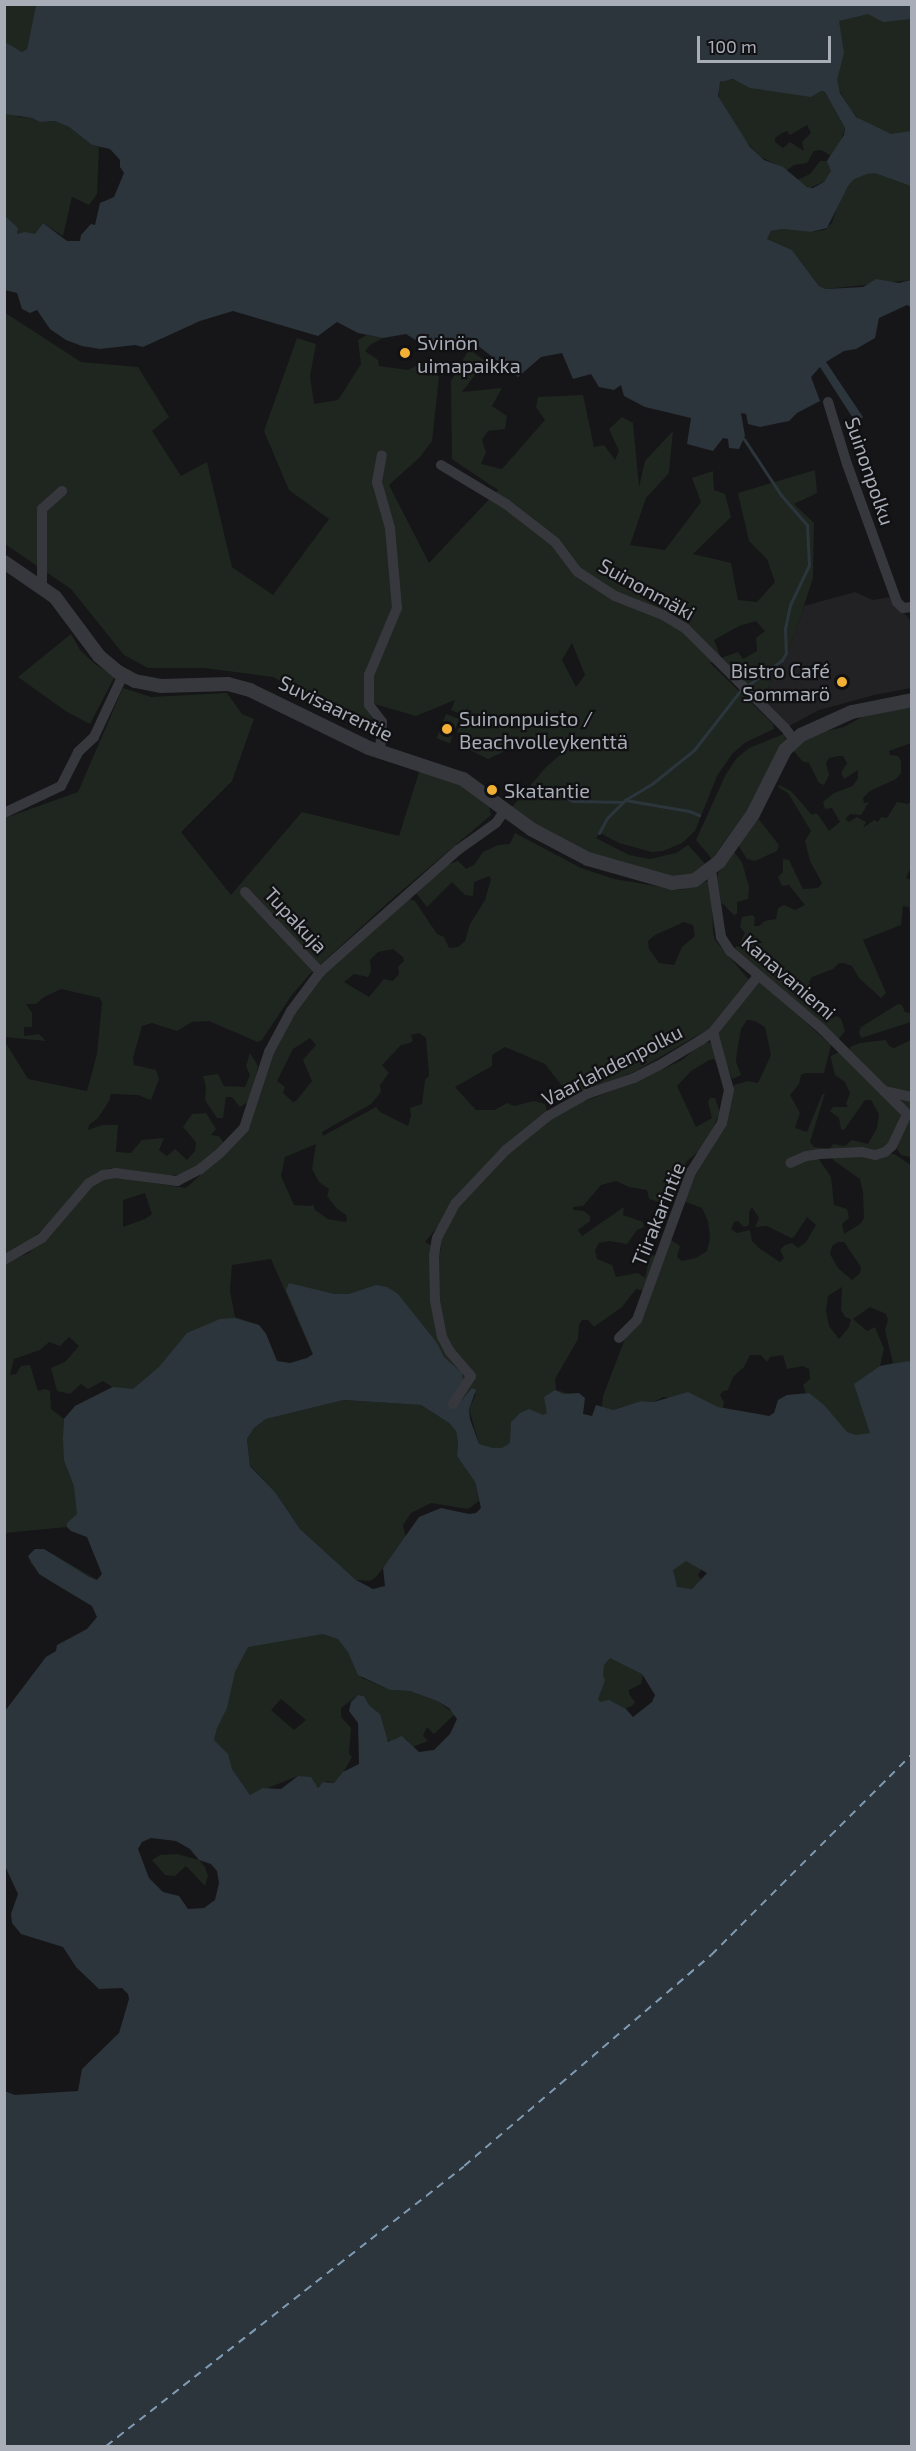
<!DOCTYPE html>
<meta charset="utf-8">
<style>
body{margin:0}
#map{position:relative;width:916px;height:2451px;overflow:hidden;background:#161618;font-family:"Exo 2",sans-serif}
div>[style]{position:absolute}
.built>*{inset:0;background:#222225}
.green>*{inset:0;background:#1e261f;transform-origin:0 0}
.water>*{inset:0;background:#2c353c}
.stream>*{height:3px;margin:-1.5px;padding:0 1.5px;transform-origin:1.5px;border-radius:1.5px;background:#2c353c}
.ferry>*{height:1.5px;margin-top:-0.75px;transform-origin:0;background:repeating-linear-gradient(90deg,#7f9bb3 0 8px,transparent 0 14px)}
.minor>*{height:10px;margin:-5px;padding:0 5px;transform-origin:5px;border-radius:5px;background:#37383d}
.tertiary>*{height:14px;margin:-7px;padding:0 7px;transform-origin:7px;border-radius:7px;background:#37383d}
.dots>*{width:16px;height:16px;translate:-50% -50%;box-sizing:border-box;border:3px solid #111113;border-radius:50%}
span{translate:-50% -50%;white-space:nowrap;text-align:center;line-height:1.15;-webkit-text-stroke:4.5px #111113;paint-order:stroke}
.poi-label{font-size:20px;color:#a8adb8}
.left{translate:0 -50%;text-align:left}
.right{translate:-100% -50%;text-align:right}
.street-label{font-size:20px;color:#a8adb8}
.frame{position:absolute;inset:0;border:6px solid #a8adb8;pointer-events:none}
.scale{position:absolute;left:697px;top:36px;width:134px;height:27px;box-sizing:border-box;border:3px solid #a8adb8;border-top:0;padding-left:8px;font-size:18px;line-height:21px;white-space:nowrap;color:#a8adb8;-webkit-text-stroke:4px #111113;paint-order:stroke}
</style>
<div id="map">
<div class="built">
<div style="clip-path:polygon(855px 592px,873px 600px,890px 597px,911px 621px,911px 688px,874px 695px,819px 710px,785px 728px,762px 700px,794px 636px,804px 606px)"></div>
</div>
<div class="green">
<div style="clip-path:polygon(4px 5px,36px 5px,27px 49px,22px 52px,5px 42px)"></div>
<div style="clip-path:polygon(911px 5px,911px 131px,878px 143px,851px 110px,839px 90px,808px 16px,855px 13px)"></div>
<div style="clip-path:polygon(evenodd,724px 79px,736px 80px,756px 89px,787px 92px,790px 87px,825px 92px,845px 128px,841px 140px,844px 150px,826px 181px,809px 188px,797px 180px,810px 174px,820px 161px,827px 161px,830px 155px,821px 150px,814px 151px,807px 163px,794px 165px,787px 170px,759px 156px,745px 140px,719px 98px,718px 86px,724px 79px,807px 125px,811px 133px,802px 142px,804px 151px,790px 142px,783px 148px,775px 142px,775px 138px,782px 133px,787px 131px,790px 135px,807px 125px)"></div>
<div style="clip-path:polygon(5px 103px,18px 117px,32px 118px,40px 122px,55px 121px,69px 127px,92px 145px,99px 147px,97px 194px,89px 205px,72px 197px,63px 236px,43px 223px,35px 234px,5px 244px)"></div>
<div style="clip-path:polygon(911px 166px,911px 280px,826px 289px,819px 286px,792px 250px,767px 239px,771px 231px,782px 229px,811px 232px,825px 230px,832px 223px,839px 201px,855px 174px)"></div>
<div style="clip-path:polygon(evenodd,4px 312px,81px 362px,138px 367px,169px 417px,152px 431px,181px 476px,207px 462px,232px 567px,273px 595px,329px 519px,289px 490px,264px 431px,297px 338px,316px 344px,310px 376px,314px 404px,338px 400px,361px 364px,358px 340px,367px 335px,383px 338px,370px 345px,365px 351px,378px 360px,379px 366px,408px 370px,425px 361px,439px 377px,432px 441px,420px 457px,389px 485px,429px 563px,498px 490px,452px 459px,451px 381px,469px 349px,485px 361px,462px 392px,502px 388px,492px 406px,507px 416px,505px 429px,488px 431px,482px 440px,486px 452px,481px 464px,502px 469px,545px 420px,536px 407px,538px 397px,583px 395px,594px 447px,604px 445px,615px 460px,619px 451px,609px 429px,622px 417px,633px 423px,639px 487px,645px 461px,673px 431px,669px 473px,646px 498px,630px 545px,665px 550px,701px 502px,692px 478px,713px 471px,714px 490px,725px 494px,731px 517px,693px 554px,731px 563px,738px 600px,757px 602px,775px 582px,767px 559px,749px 541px,738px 493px,815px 470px,817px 493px,794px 504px,814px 523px,813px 578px,794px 636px,762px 700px,721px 658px,710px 663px,773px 724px,774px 729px,746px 742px,732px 754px,717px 776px,695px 831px,682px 843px,663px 851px,652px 852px,619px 843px,600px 833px,596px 838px,629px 855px,650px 859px,676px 853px,688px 845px,708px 867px,690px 875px,669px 878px,589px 855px,545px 832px,512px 807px,547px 766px,559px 756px,558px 751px,547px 742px,539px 741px,520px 744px,488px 759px,470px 750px,474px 738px,469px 742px,460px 738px,457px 732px,469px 705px,463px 715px,451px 710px,455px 700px,416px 716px,364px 701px,374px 724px,328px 708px,273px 677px,204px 668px,148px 668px,124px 655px,71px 589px,5px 544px,4px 312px,756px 621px,765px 631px,756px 638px,757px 651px,743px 659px,738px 652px,721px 658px,714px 640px,739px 626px,756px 621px,4px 312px,572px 643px,585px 675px,576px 687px,562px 660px,572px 643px)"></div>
<div style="clip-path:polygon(71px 634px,80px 650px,95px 664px,115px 676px,90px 724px,67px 712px,18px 677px)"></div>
<div style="clip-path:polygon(123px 688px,151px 697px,227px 693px,242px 714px,254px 719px,232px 781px,181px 832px,231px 895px,302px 812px,399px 836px,420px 769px,461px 785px,489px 806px,491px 815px,393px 898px,309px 975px,291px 996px,262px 1040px,258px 1042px,209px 1021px,192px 1022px,177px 1031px,152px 1023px,142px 1026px,133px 1058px,134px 1065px,156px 1070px,159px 1079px,151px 1100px,138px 1095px,111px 1094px,109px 1101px,98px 1118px,89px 1125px,88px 1130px,102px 1125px,118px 1125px,116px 1152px,131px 1153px,142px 1140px,164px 1138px,159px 1150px,167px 1156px,175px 1149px,187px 1160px,195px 1151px,196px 1142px,183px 1127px,192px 1114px,206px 1113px,216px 1129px,211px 1135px,219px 1136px,224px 1143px,196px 1167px,182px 1174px,169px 1176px,110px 1168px,98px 1173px,44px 1229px,26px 1243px,5px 1254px,4px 1040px,28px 1079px,87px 1091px,97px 1054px,102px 1003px,100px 998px,61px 989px,44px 997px,36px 1004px,26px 1004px,32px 1013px,32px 1027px,24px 1027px,24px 1036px,39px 1034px,46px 1041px,5px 1037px,5px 818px,78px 792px)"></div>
<div style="clip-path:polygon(911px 706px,911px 743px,889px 751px,890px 755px,898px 756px,901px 761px,901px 773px,896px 779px,870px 791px,863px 798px,864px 803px,869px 802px,861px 815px,850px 814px,845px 819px,849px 822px,857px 817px,866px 822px,863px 828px,874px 820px,878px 822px,881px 817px,887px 818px,897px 802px,908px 804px,911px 801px,911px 867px,906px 878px,911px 880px,911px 924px,909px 907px,903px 906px,901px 925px,863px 940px,886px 993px,881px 998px,859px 978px,852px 966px,844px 963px,839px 963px,833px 969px,812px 977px,809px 982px,812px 987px,805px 994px,813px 1003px,817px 1001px,832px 1018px,837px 1016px,841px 1019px,845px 1031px,838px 1040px,733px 949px,739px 945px,745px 933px,740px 927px,742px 917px,753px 915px,755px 918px,754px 926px,759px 926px,765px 921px,776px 919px,778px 908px,784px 905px,795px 910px,805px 905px,789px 885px,782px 886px,778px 877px,783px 872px,783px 859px,789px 860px,803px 889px,818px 888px,822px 883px,810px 861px,805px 841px,811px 831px,788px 793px,778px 787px,779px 785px,791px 791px,812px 815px,816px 813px,819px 816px,829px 831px,840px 822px,832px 808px,825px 809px,823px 802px,834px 793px,853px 786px,858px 778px,858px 770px,844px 779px,841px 773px,847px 763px,843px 756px,838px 756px,829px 758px,826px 763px,829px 775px,824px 785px,819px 783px,809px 763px,802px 761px,792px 749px,799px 742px,818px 733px,844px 727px,869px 713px)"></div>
<div style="left:446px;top:714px;width:14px;height:26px;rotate:21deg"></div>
<div style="clip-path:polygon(784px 734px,786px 741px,774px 757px,754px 801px,712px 859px,696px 840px,726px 774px,737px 758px,749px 748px)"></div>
<div style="clip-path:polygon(757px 817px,779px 845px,777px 851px,755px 861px,747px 859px,738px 845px)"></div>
<div style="clip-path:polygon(evenodd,515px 833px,581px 868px,614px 879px,680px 890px,708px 881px,712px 898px,713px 932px,715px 940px,749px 980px,712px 1027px,634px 1072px,559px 1102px,553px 1094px,562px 1086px,545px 1064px,505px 1047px,492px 1055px,492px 1066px,455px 1087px,476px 1110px,495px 1110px,507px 1103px,514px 1106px,534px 1101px,545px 1104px,547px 1111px,502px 1150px,425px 1242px,441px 1251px,441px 1237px,454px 1212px,506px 1154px,542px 1124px,569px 1107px,636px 1082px,682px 1060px,702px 1043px,709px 1042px,714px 1046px,719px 1069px,714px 1059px,709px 1060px,691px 1071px,677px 1086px,696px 1127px,712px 1118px,708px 1102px,710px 1098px,715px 1098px,720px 1112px,705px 1146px,687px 1161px,680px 1175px,675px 1200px,663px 1203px,649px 1199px,647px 1190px,629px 1187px,616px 1181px,601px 1185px,583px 1206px,573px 1207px,573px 1210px,584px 1211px,590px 1216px,590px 1221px,578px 1230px,582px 1236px,624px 1207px,623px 1215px,643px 1222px,644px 1227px,637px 1230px,627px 1244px,609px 1241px,599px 1243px,595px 1250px,597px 1259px,612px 1265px,616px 1277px,638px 1273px,645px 1278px,650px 1255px,657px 1256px,645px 1291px,636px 1289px,622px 1307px,594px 1327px,588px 1320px,582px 1320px,579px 1325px,578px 1339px,555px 1379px,556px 1390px,570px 1394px,514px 1464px,479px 1444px,469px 1409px,476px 1394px,469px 1393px,461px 1401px,324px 1380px,271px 1259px,232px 1265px,230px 1291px,235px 1317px,259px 1325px,266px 1334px,277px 1361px,248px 1418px,112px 1560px,92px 1606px,48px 1580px,31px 1564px,28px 1556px,35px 1549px,53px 1554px,97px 1580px,102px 1574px,87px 1537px,71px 1531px,67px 1527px,5px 1533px,4px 1263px,29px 1253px,92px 1185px,103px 1179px,115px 1177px,186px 1188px,238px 1141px,262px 1077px,295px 1009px,323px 974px,409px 899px,415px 901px,437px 934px,444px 937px,449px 948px,458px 947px,465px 941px,470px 924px,485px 900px,491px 879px,489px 876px,474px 882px,473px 896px,465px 895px,452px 882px,427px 907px,416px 893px,447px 865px,458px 861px,466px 869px,474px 865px,483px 852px,498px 845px,510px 844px,515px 833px,684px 922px,693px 925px,695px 936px,682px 947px,674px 965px,659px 963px,649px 949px,648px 941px,655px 935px,684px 922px,515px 833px,393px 949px,403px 957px,404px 961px,398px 967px,399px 974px,393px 981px,384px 979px,369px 997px,344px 982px,354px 974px,368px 977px,371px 971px,370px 960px,378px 952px,393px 949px,515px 833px,419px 1033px,426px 1038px,429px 1076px,425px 1080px,422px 1104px,410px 1108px,411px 1116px,408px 1126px,380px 1112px,376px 1107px,323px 1136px,322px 1132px,371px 1104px,381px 1092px,380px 1085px,389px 1073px,382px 1065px,401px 1045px,410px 1043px,413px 1040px,411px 1035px,419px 1033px,515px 833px,310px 1038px,316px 1045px,303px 1060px,312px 1081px,296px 1101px,293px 1102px,283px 1093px,285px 1087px,277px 1081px,293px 1049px,310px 1038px,515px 833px,316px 1144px,312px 1169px,319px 1182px,329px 1189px,327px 1196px,336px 1208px,346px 1215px,347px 1220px,345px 1222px,328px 1219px,315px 1210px,313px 1204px,311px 1206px,294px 1205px,281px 1176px,285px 1157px,316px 1144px,515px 833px,145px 1193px,152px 1214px,145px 1219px,123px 1227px,123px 1200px,145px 1193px,515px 833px,69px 1337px,79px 1346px,65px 1362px,51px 1368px,57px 1391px,70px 1394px,81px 1384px,88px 1389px,103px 1381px,112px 1387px,75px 1406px,64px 1419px,51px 1409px,50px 1391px,45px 1389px,38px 1391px,30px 1365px,21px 1366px,16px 1374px,10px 1375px,14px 1359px,40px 1350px,49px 1342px,60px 1346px,69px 1337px)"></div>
<div style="clip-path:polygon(734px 852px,742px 862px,749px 887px,748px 899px,737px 902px,737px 914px,734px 915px,721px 902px,717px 878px,719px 871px)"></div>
<div style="clip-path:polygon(evenodd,761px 982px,831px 1045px,824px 1073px,805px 1073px,801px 1075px,799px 1084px,790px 1095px,800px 1113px,795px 1128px,807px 1132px,822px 1095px,825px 1093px,810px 1142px,814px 1147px,830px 1149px,833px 1144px,845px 1146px,852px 1140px,868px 1144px,877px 1128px,879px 1114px,871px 1100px,865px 1100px,844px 1130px,841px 1129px,839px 1118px,830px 1111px,833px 1107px,848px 1107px,846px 1104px,850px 1093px,845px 1082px,835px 1075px,831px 1059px,831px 1056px,839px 1052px,900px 1114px,901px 1123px,887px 1154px,894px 1154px,911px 1165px,911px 1452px,860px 1452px,806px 1393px,803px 1385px,810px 1379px,809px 1369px,803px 1366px,787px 1369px,783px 1355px,770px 1357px,767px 1362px,761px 1355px,750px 1355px,744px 1367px,733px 1377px,728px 1390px,723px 1391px,720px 1395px,724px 1402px,723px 1408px,733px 1410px,663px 1397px,654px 1402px,641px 1401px,612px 1410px,602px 1407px,603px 1396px,626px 1336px,671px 1240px,680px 1246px,677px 1257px,682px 1261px,696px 1258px,707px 1251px,710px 1238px,708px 1221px,702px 1208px,683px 1201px,691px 1176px,729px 1111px,734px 1085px,748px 1081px,758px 1083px,771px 1055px,765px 1027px,755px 1021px,747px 1020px,741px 1029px,737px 1051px,736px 1062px,741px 1075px,732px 1079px,716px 1033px,758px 983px,761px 982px,832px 1155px,833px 1160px,860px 1179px,863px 1192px,864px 1218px,860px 1224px,844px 1234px,842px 1224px,849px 1218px,848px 1213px,847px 1209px,834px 1205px,831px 1177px,819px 1159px,819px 1157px,832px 1155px,761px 982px,752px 1207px,759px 1218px,755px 1227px,767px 1226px,791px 1238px,794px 1237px,807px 1217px,816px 1225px,806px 1242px,798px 1248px,792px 1243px,785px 1245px,780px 1250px,784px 1258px,780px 1262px,760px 1249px,752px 1241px,750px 1230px,737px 1233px,731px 1229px,734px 1222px,738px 1221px,744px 1227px,749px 1225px,749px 1213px,752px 1207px,761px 982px,838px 1242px,844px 1242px,861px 1267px,860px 1273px,852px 1280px,838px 1268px,830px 1254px,832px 1246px,838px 1242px,761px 982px,842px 1287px,841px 1310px,845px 1317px,851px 1319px,849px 1327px,839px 1339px,829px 1326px,826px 1311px,828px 1296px,842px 1287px,761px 982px,870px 1307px,886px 1314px,888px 1320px,885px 1330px,893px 1363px,880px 1366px,884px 1349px,875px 1327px,867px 1331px,853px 1319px,870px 1307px)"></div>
<div style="clip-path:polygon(898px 1004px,902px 1005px,905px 1012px,911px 1013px,911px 1022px,861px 1038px,859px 1032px,861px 1027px)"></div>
<div style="clip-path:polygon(886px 1040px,889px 1046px,894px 1048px,911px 1040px,911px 1097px,885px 1089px,850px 1050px,850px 1047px,860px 1043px)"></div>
<div style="clip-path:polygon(250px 1053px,258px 1066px,250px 1101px,240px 1107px,232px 1097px,226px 1097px,223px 1118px,217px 1118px,205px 1100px,206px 1087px,203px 1076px,218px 1074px,224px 1086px,245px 1087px,250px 1075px,246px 1066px)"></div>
<div style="clip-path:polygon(894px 1095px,911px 1100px,910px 1157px,901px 1155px,897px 1149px,906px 1122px)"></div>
<div style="clip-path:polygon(344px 1400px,421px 1405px,449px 1423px,456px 1431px,458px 1443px,457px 1456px,475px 1482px,479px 1501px,468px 1509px,431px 1503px,411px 1513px,403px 1525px,406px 1538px,376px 1577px,370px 1581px,356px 1580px,300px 1529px,275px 1492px,250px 1465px,247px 1439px,254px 1428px,266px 1419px)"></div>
<div style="clip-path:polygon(664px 1544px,705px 1570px,701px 1570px,698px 1575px,702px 1581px,680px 1598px,662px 1560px)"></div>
<div style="clip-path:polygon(evenodd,322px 1604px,362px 1678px,390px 1690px,410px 1691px,437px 1701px,455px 1714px,434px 1734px,427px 1727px,423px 1736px,428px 1741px,412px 1747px,406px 1739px,396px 1738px,391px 1743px,385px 1737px,380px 1714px,369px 1705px,364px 1696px,358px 1695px,341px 1708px,341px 1717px,351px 1728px,349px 1753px,352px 1757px,339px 1780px,334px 1783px,327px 1781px,316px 1788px,298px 1776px,250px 1795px,172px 1683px,201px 1641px,322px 1604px,281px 1699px,306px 1720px,294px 1730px,271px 1710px,281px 1699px)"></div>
<div style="clip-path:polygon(510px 1648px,597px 1660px,627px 1649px,643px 1675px,641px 1684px,629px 1690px,629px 1694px,635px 1702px,632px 1706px,612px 1714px)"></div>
<div style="clip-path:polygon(177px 1854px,199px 1860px,205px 1867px,208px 1876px,205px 1886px,186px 1866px,175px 1876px,165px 1875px,152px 1860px,160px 1855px)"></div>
</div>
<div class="water">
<div style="clip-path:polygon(evenodd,36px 5px,911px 5px,911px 19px,883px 22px,868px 14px,839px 21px,844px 53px,837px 80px,840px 93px,856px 117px,891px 134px,911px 131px,911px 186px,875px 173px,867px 174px,854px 179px,848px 186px,827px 228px,811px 232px,782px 229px,771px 231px,767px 239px,792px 250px,819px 286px,826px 289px,863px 287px,876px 279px,899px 283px,911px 280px,911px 307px,907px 305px,879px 318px,875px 338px,856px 349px,844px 351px,826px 362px,863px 417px,856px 423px,820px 367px,811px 377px,820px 401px,797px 413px,789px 421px,760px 427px,748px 424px,746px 414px,741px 413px,745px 436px,739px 449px,729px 448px,728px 439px,723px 438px,713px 451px,687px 444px,691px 418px,645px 407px,624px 396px,621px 385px,614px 390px,599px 387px,591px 374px,573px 379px,562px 353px,541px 357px,518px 377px,472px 341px,427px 347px,406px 334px,383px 338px,358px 333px,337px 322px,318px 336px,233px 311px,200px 321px,143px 347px,135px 345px,100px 349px,82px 346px,66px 340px,50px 329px,37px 310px,30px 313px,22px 309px,17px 293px,5px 290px,5px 216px,18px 228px,17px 234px,25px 232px,35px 234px,43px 223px,67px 241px,80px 241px,81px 235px,91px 224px,95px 225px,100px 203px,114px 197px,124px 173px,120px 167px,120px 160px,110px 149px,92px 145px,69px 127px,55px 121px,40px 122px,32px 118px,5px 114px,5px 42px,22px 52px,27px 49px,36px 5px,733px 79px,750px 88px,811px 97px,821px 91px,825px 92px,845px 128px,844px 135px,827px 161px,831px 171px,824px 182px,813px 188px,807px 187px,783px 167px,764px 160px,750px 147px,718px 96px,720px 82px,733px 79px)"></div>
<div style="clip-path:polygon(evenodd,289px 1283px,334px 1294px,349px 1294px,376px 1285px,387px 1287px,398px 1294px,437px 1343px,444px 1357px,462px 1373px,463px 1381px,454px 1396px,461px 1401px,472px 1388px,476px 1390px,469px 1409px,470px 1419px,479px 1444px,493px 1448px,502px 1448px,510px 1443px,511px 1422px,520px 1413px,529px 1409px,543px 1415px,547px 1413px,544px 1397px,555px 1390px,563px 1394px,579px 1393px,585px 1398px,583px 1414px,592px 1416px,596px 1405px,613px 1410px,641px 1401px,654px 1402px,688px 1392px,718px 1407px,769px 1416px,774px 1413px,778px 1400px,787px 1395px,809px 1393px,824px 1405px,847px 1432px,856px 1435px,870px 1433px,854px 1384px,880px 1366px,909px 1361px,911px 1364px,911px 2446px,5px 2446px,4px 2091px,15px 2095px,78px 2091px,82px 2069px,119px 2033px,129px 1999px,128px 1994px,122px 1988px,99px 1989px,76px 1967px,63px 1947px,21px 1934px,12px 1923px,11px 1914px,18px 1894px,5px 1866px,5px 1711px,46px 1657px,56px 1651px,57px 1645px,87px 1629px,97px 1617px,92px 1606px,39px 1574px,28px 1556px,35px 1549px,44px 1549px,89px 1577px,97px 1580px,102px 1574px,87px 1537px,71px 1531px,67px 1527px,67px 1523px,77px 1514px,74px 1486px,64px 1460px,63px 1439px,64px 1419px,75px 1406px,113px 1387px,133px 1389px,159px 1367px,187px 1333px,220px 1319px,235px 1318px,259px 1325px,266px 1334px,277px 1361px,290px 1363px,307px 1358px,313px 1354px,286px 1290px,289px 1283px,344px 1400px,421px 1405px,449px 1423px,456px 1431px,458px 1443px,457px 1456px,475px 1482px,481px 1508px,476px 1513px,469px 1514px,441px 1508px,419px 1517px,383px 1568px,385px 1586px,373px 1589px,356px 1580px,300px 1529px,275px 1492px,250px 1466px,247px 1439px,254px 1428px,266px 1419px,344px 1400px,289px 1283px,686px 1561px,707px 1573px,692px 1589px,677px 1587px,673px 1570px,686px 1561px,289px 1283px,323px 1634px,338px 1639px,348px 1652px,358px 1675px,390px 1690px,410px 1691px,437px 1701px,449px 1708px,457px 1719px,450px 1734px,434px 1750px,419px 1752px,402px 1736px,388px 1742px,380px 1714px,369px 1705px,364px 1696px,358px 1695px,351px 1702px,349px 1711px,358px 1723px,359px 1764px,343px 1772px,334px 1783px,323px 1782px,318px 1788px,311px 1777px,298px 1776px,281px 1789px,263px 1788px,250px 1795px,232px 1769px,228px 1754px,214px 1740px,217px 1728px,227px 1708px,235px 1672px,248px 1647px,323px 1634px,289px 1283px,610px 1658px,642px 1674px,655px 1695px,652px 1702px,633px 1717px,626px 1709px,609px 1700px,600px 1702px,598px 1699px,605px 1680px,603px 1675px,604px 1665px,610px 1658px,289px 1283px,151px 1838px,176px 1841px,190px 1849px,199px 1860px,211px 1864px,217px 1871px,219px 1883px,215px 1900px,204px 1908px,188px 1909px,179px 1896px,163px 1892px,149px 1878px,138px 1849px,142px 1842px,151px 1838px)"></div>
</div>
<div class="stream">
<div style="left:744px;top:439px;width:67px;rotate:56.5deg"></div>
<div style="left:781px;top:495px;width:40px;rotate:49deg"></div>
<div style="left:807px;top:525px;width:40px;rotate:87.1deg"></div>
<div style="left:809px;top:565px;width:44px;rotate:115.4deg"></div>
<div style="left:790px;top:605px;width:24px;rotate:102deg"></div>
<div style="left:785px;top:628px;width:25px;rotate:88deg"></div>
<div style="left:786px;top:653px;width:8px;rotate:120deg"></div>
<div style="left:782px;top:660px;width:44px;rotate:143.4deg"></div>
<div style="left:554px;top:791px;width:21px;rotate:28deg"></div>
<div style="left:573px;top:801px;width:50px;rotate:1.1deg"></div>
<div style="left:625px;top:800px;width:65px;rotate:9.8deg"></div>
<div style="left:689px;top:811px;width:11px;rotate:22deg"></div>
<div style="left:599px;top:833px;width:17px;rotate:-62deg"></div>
<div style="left:607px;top:818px;width:25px;rotate:-45deg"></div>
<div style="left:625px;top:800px;width:33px;rotate:-31deg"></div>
<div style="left:653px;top:783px;width:53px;rotate:-38.8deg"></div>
<div style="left:694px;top:750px;width:75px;rotate:-52.1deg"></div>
</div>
<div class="ferry">
<div style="left:106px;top:2446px;width:454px;rotate:-38deg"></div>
<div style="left:464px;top:2166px;width:325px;rotate:-40.5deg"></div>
<div style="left:711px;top:1955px;width:284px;rotate:-45deg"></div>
</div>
<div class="minor">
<div style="left:828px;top:402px;width:65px;rotate:73deg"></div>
<div style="left:847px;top:464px;width:147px;rotate:70.1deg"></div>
<div style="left:897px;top:602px;width:8px;rotate:45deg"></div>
<div style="left:903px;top:608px;width:9px;rotate:-6deg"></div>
<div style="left:441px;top:465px;width:76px;rotate:31deg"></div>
<div style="left:506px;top:504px;width:62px;rotate:37.8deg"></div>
<div style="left:555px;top:542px;width:38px;rotate:53deg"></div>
<div style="left:578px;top:572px;width:44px;rotate:33deg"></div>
<div style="left:615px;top:596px;width:52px;rotate:21.6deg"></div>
<div style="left:663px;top:615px;width:27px;rotate:31deg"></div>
<div style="left:686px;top:629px;width:140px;rotate:45deg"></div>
<div style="left:785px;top:728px;width:15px;rotate:53deg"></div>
<div style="left:42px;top:586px;width:77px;rotate:-90deg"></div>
<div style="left:42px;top:509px;width:27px;rotate:-42deg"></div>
<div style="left:380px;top:752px;width:30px;rotate:-86deg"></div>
<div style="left:382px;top:722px;width:21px;rotate:-127deg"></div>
<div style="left:369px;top:705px;width:30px;rotate:-90deg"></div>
<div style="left:369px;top:675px;width:73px;rotate:-67.3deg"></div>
<div style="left:397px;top:608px;width:80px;rotate:-95deg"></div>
<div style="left:390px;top:528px;width:48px;rotate:-105.8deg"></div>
<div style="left:377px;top:482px;width:27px;rotate:-80deg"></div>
<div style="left:4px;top:813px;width:63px;rotate:-25.3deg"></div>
<div style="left:61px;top:786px;width:38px;rotate:-63deg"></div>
<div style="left:78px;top:752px;width:22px;rotate:-43deg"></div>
<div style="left:94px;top:737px;width:68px;rotate:-64.9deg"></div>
<div style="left:711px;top:870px;width:68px;rotate:81.5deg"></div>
<div style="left:721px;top:937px;width:17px;rotate:57deg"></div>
<div style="left:730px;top:951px;width:122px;rotate:40.3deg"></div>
<div style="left:823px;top:1030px;width:119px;rotate:45deg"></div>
<div style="left:907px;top:1114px;width:35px;rotate:115deg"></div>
<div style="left:892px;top:1146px;width:9px;rotate:139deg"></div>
<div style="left:885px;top:1152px;width:10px;rotate:163deg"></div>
<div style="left:875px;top:1155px;width:13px;rotate:-167deg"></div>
<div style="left:862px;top:1152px;width:42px;rotate:177.3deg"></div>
<div style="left:820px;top:1154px;width:14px;rotate:172deg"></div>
<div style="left:806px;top:1156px;width:17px;rotate:156deg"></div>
<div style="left:245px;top:892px;width:110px;rotate:46.8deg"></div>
<div style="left:884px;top:1091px;width:29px;rotate:12deg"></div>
<div style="left:4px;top:1260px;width:44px;rotate:-30.1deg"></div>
<div style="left:42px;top:1238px;width:72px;rotate:-49.5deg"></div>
<div style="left:89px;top:1183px;width:16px;rotate:-30deg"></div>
<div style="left:103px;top:1175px;width:12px;rotate:-9deg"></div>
<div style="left:115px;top:1173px;width:63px;rotate:7.4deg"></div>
<div style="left:177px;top:1181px;width:25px;rotate:-27deg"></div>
<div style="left:199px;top:1170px;width:27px;rotate:-39deg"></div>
<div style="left:220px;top:1153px;width:35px;rotate:-46deg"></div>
<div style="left:244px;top:1128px;width:80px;rotate:-71.8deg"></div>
<div style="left:269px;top:1052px;width:47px;rotate:-61.8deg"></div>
<div style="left:291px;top:1011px;width:49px;rotate:-53.4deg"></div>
<div style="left:320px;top:972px;width:184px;rotate:-41.5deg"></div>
<div style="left:458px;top:850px;width:47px;rotate:-35.4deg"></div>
<div style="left:496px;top:823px;width:16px;rotate:-55deg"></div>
<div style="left:619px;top:1338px;width:25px;rotate:-45deg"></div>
<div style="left:637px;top:1320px;width:158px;rotate:-70deg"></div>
<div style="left:691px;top:1172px;width:58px;rotate:-57.7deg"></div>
<div style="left:722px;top:1123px;width:34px;rotate:-78deg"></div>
<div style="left:729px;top:1090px;width:60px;rotate:-105.4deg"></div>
<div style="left:453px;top:1404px;width:33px;rotate:-57deg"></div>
<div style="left:471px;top:1376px;width:32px;rotate:-131deg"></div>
<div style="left:450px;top:1352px;width:17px;rotate:-118deg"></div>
<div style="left:442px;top:1337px;width:38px;rotate:-101deg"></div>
<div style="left:435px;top:1300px;width:44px;rotate:-91.3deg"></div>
<div style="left:434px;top:1256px;width:18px;rotate:-81deg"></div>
<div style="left:437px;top:1238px;width:40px;rotate:-62deg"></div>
<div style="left:456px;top:1203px;width:73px;rotate:-46.7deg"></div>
<div style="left:506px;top:1150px;width:54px;rotate:-39deg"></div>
<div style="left:548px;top:1116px;width:45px;rotate:-29.4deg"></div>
<div style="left:587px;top:1094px;width:50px;rotate:-18.8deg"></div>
<div style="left:634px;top:1078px;width:27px;rotate:-27deg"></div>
<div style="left:658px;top:1066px;width:50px;rotate:-31.2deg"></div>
<div style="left:701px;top:1040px;width:14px;rotate:-34deg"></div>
<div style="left:713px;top:1032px;width:70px;rotate:-51.3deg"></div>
</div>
<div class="tertiary">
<div style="left:4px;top:562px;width:62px;rotate:34.5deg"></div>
<div style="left:55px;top:597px;width:74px;rotate:53.3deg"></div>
<div style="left:99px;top:656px;width:25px;rotate:40deg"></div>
<div style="left:118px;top:672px;width:19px;rotate:28deg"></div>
<div style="left:135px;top:681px;width:26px;rotate:11deg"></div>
<div style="left:161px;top:686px;width:67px;rotate:-1.7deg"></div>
<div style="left:228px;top:684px;width:23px;rotate:15deg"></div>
<div style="left:250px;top:690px;width:132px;rotate:26deg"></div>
<div style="left:369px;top:748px;width:99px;rotate:18.3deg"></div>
<div style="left:463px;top:779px;width:84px;rotate:36.3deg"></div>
<div style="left:531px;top:829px;width:64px;rotate:27.8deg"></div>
<div style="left:588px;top:859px;width:87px;rotate:15.9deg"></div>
<div style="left:672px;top:883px;width:23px;rotate:-7deg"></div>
<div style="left:695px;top:880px;width:30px;rotate:-37deg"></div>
<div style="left:719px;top:862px;width:59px;rotate:-54.7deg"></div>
<div style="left:753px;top:814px;width:72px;rotate:-63.4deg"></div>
<div style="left:785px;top:750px;width:22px;rotate:-43deg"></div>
<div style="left:801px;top:735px;width:56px;rotate:-24.3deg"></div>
<div style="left:852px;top:712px;width:61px;rotate:-11.3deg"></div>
</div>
<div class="dots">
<div style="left:405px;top:353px;background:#f2b134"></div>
<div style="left:842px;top:682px;background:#f2b134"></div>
<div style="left:447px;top:729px;background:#f2b134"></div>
<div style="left:492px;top:790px;background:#f2b134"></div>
</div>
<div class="poi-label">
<span class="left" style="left:417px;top:354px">Svinön<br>uimapaikka</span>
<span class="right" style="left:830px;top:682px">Bistro Café<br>Sommarö</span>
<span class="left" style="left:459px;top:730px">Suinonpuisto /<br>Beachvolleykenttä</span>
<span class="left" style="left:504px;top:790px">Skatantie</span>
</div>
<div class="street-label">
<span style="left:870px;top:471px;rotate:71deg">Suinonpolku</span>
<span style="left:647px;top:589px;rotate:29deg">Suinonmäki</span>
<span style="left:336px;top:708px;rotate:26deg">Suvisaarentie</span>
<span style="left:296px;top:920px;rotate:47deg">Tupakuja</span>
<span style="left:789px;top:977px;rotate:41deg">Kanavaniemi</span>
<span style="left:612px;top:1065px;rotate:-27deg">Vaarlahdenpolku</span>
<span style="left:658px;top:1214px;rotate:-68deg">Tiirakarintie</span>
</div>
<div class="frame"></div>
<div class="scale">100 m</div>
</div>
